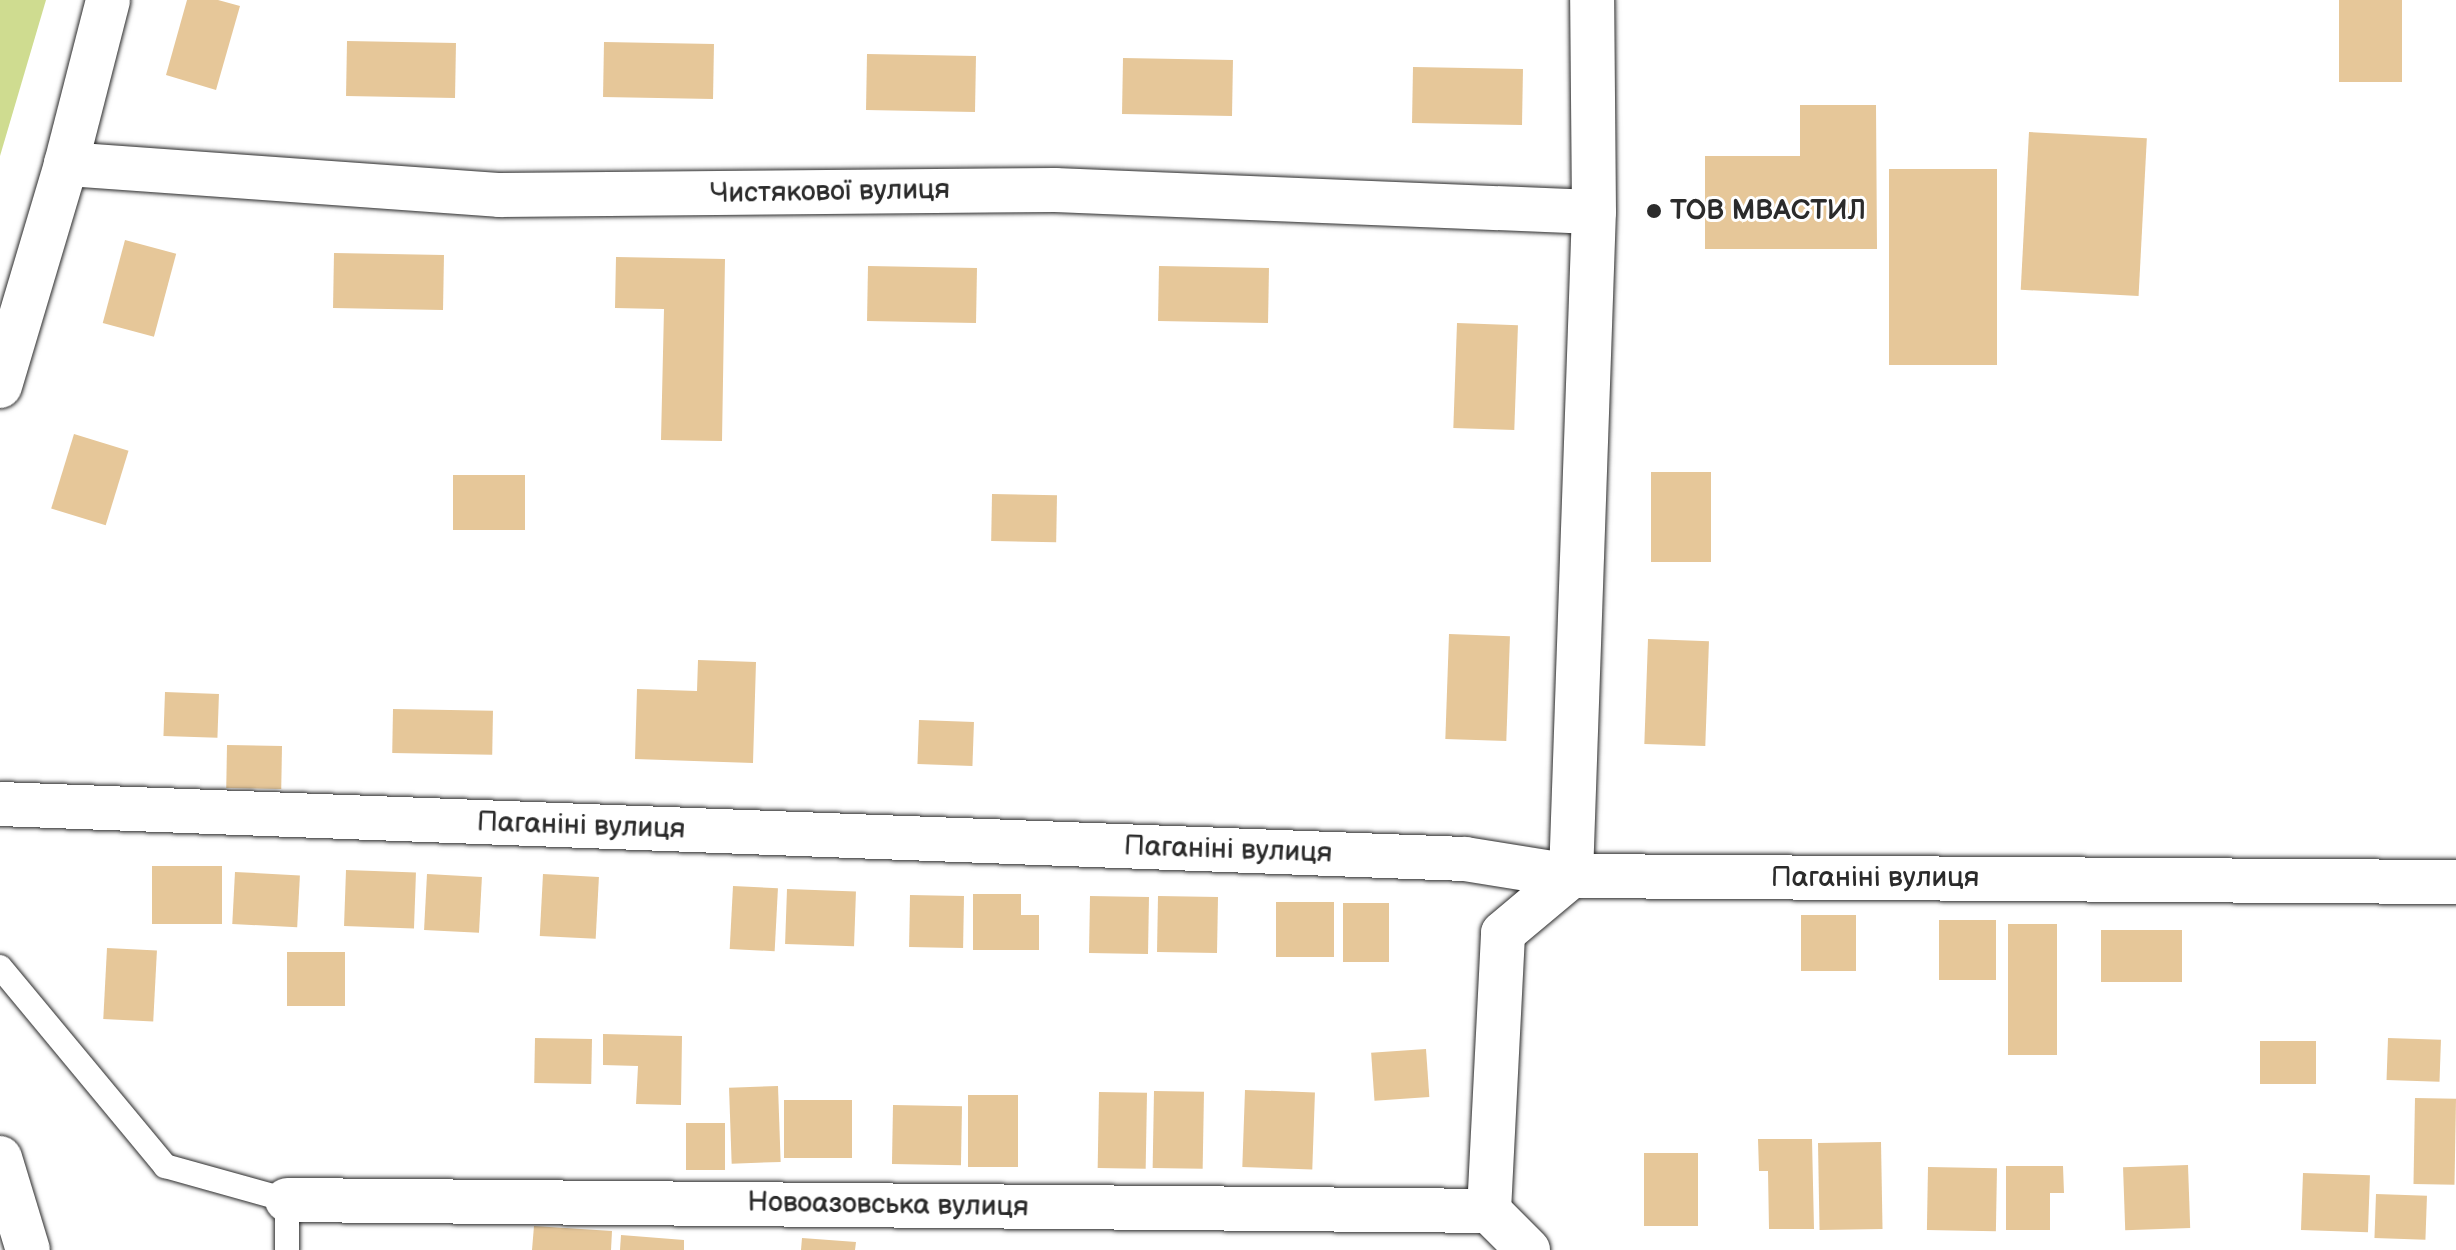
<!DOCTYPE html>
<meta charset="utf-8">
<style>
body{margin:0}
#map{position:relative;width:2456px;height:1250px;overflow:hidden;background:#fff;font-family:"Balsamiq Sans",sans-serif}
div>[style]{position:absolute}
.green>*{inset:0;background:#cfdc90}
.building>*{inset:0;background:#e6c799;transform-origin:0 0}
.roads{filter:drop-shadow(0 0 2px #2b2b2b) drop-shadow(0 0 2px #2b2b2b)}
.service>*{height:24px;margin:-12px;padding:0 12px;transform-origin:12px;border-radius:12px;background:#fff}
.minor>*{height:44px;margin:-22px;padding:0 22px;transform-origin:22px;border-radius:22px;background:#fff}
.dots>*{width:22px;height:22px;translate:-50% -50%;box-sizing:border-box;border:4px solid #fff;border-radius:50%}
span{translate:-50% -50%;white-space:nowrap;text-align:center;line-height:1.15;-webkit-text-stroke:6px #fff;paint-order:stroke}
.street-label{font-size:28px;color:#2b2b2b}
.poi-label{font-size:28px;color:#2b2b2b;font-weight:700}
.left{translate:0 -50%;text-align:left}
</style>
<div id="map">
<div class="green">
<div style="clip-path:polygon(0 0,46px 0,0 156px)"></div>
</div>
<div class="building">
<div style="clip-path:polygon(187px 0,218px 0,240px 6px,216px 90px,166px 75px)"></div>
<div style="left:2339px;top:0;width:63px;height:82px"></div>
<div style="left:347px;top:41px;width:109px;height:55px;rotate:1deg"></div>
<div style="left:604px;top:42px;width:110px;height:55px;rotate:1deg"></div>
<div style="left:867px;top:54px;width:109px;height:56px;rotate:1deg"></div>
<div style="left:1123px;top:58px;width:110px;height:56px;rotate:1deg"></div>
<div style="left:1413px;top:67px;width:110px;height:56px;rotate:1deg"></div>
<div style="clip-path:polygon(1800px 105px,1876px 105px,1877px 249px,1705px 249px,1705px 156px,1800px 156px)"></div>
<div style="left:2029px;top:132px;width:118px;height:158px;rotate:3deg"></div>
<div style="left:1997px;top:169px;width:196px;height:108px;rotate:90deg"></div>
<div style="left:125px;top:240px;width:53px;height:86px;rotate:15deg"></div>
<div style="left:334px;top:253px;width:110px;height:55px;rotate:1deg"></div>
<div style="clip-path:polygon(616px 257px,725px 259px,722px 441px,661px 440px,664px 309px,615px 308px)"></div>
<div style="left:868px;top:266px;width:109px;height:55px;rotate:1deg"></div>
<div style="left:1159px;top:266px;width:110px;height:55px;rotate:1deg"></div>
<div style="left:1457px;top:323px;width:61px;height:105px;rotate:2deg"></div>
<div style="left:74px;top:434px;width:57px;height:78px;rotate:17deg"></div>
<div style="left:1651px;top:472px;width:60px;height:90px"></div>
<div style="left:453px;top:475px;width:72px;height:55px"></div>
<div style="left:992px;top:494px;width:65px;height:47px;rotate:1deg"></div>
<div style="left:1449px;top:634px;width:61px;height:105px;rotate:2deg"></div>
<div style="left:1648px;top:639px;width:61px;height:105px;rotate:2deg"></div>
<div style="clip-path:polygon(698px 660px,756px 662px,753px 763px,635px 759px,637px 689px,697px 691px)"></div>
<div style="left:165px;top:692px;width:54px;height:44px;rotate:2deg"></div>
<div style="left:393px;top:709px;width:100px;height:44px;rotate:1deg"></div>
<div style="left:919px;top:720px;width:55px;height:44px;rotate:2deg"></div>
<div style="left:227px;top:745px;width:55px;height:43px;rotate:1deg"></div>
<div style="left:152px;top:866px;width:70px;height:58px"></div>
<div style="left:346px;top:870px;width:70px;height:56px;rotate:2deg"></div>
<div style="left:235px;top:872px;width:65px;height:52px;rotate:3deg"></div>
<div style="left:427px;top:874px;width:55px;height:56px;rotate:3deg"></div>
<div style="left:543px;top:874px;width:56px;height:62px;rotate:3deg"></div>
<div style="left:733px;top:886px;width:45px;height:63px;rotate:3deg"></div>
<div style="left:787px;top:889px;width:69px;height:55px;rotate:2deg"></div>
<div style="clip-path:polygon(973px 894px,1021px 894px,1021px 915px,1039px 915px,1039px 950px,973px 950px)"></div>
<div style="left:910px;top:895px;width:54px;height:52px;rotate:1deg"></div>
<div style="left:1090px;top:896px;width:59px;height:57px;rotate:1deg"></div>
<div style="left:1158px;top:896px;width:60px;height:56px;rotate:1deg"></div>
<div style="left:1276px;top:902px;width:58px;height:55px"></div>
<div style="left:1343px;top:903px;width:46px;height:59px"></div>
<div style="left:1801px;top:915px;width:55px;height:56px"></div>
<div style="left:1996px;top:920px;width:60px;height:57px;rotate:90deg"></div>
<div style="left:2008px;top:924px;width:49px;height:131px"></div>
<div style="left:2182px;top:930px;width:52px;height:81px;rotate:90deg"></div>
<div style="left:107px;top:948px;width:50px;height:71px;rotate:3deg"></div>
<div style="left:287px;top:952px;width:58px;height:54px"></div>
<div style="clip-path:polygon(603px 1034px,682px 1036px,681px 1105px,636px 1104px,638px 1066px,603px 1065px)"></div>
<div style="left:535px;top:1038px;width:57px;height:45px;rotate:1deg"></div>
<div style="left:2388px;top:1038px;width:53px;height:42px;rotate:2deg"></div>
<div style="left:2316px;top:1041px;width:43px;height:56px;rotate:90deg"></div>
<div style="left:1426px;top:1049px;width:48px;height:55px;rotate:86deg"></div>
<div style="left:778px;top:1086px;width:76px;height:49px;rotate:88deg"></div>
<div style="left:1245px;top:1090px;width:70px;height:77px;rotate:2deg"></div>
<div style="left:1154px;top:1091px;width:50px;height:77px;rotate:1deg"></div>
<div style="left:1099px;top:1092px;width:48px;height:76px;rotate:1deg"></div>
<div style="left:968px;top:1095px;width:50px;height:72px"></div>
<div style="left:2415px;top:1098px;width:41px;height:86px;rotate:1deg"></div>
<div style="left:784px;top:1100px;width:68px;height:58px"></div>
<div style="left:893px;top:1105px;width:69px;height:59px;rotate:1deg"></div>
<div style="left:686px;top:1123px;width:39px;height:47px"></div>
<div style="clip-path:polygon(1758px 1139px,1812px 1139px,1814px 1229px,1769px 1229px,1768px 1171px,1759px 1171px)"></div>
<div style="left:1881px;top:1142px;width:87px;height:63px;rotate:89deg"></div>
<div style="left:1644px;top:1153px;width:54px;height:73px"></div>
<div style="left:2188px;top:1165px;width:63px;height:65px;rotate:88deg"></div>
<div style="clip-path:polygon(2006px 1166px,2063px 1166px,2064px 1193px,2050px 1193px,2050px 1230px,2006px 1230px)"></div>
<div style="left:1928px;top:1167px;width:69px;height:63px;rotate:1deg"></div>
<div style="left:2303px;top:1173px;width:67px;height:57px;rotate:2deg"></div>
<div style="left:2376px;top:1194px;width:51px;height:44px;rotate:2deg"></div>
<div style="clip-path:polygon(534px 1226px,612px 1231px,611px 1250px,532px 1250px)"></div>
<div style="clip-path:polygon(621px 1235px,684px 1240px,684px 1250px,620px 1250px)"></div>
<div style="clip-path:polygon(802px 1238px,856px 1242px,855px 1250px,801px 1250px)"></div>
</div>
<div class="roads">
<div class="service">
<div style="left:0;top:967px;width:259px;rotate:50.3deg"></div>
<div style="left:165px;top:1166px;width:127px;rotate:15.6deg"></div>
<div style="left:287px;top:1200px;width:50px;rotate:90deg"></div>
</div>
<div class="minor">
<div style="left:66px;top:164px;width:435px;rotate:4.1deg"></div>
<div style="left:500px;top:195px;width:555px;rotate:-0.52deg"></div>
<div style="left:1055px;top:190px;width:539px;rotate:2.34deg"></div>
<div style="left:0;top:386px;width:232px;rotate:-73.4deg"></div>
<div style="left:66px;top:164px;width:169px;rotate:-75.6deg"></div>
<div style="left:0;top:804px;width:1466px;rotate:2.15deg"></div>
<div style="left:1465px;top:859px;width:107px;rotate:9.1deg"></div>
<div style="left:1571px;top:876px;width:885px;rotate:0.39deg"></div>
<div style="left:0;top:1158px;width:96px;rotate:73.1deg"></div>
<div style="left:287px;top:1200px;width:1202px;rotate:0.52deg"></div>
<div style="left:1528px;top:1250px;width:55px;rotate:-135deg"></div>
<div style="left:1489px;top:1211px;width:278px;rotate:-87.1deg"></div>
<div style="left:1503px;top:933px;width:89px;rotate:-40deg"></div>
<div style="left:1571px;top:876px;width:664px;rotate:-88.02deg"></div>
<div style="left:1594px;top:212px;width:212px;rotate:-90.5deg"></div>
</div>
</div>
<div class="dots">
<div style="left:1654px;top:211px;background:#2b2b2b"></div>
</div>
<div class="street-label">
<span style="left:830px;top:192px;rotate:-1deg">Чистякової вулиця</span>
<span style="left:581px;top:826px;rotate:2deg">Паганіні вулиця</span>
<span style="left:1228px;top:850px;rotate:2deg">Паганіні вулиця</span>
<span style="left:1875px;top:878px">Паганіні вулиця</span>
<span style="left:888px;top:1205px;rotate:1deg">Новоазовська вулиця</span>
</div>
<div class="poi-label">
<span class="left" style="left:1670px;top:211px">ТОВ МВАСТИЛ</span>
</div>
</div>
